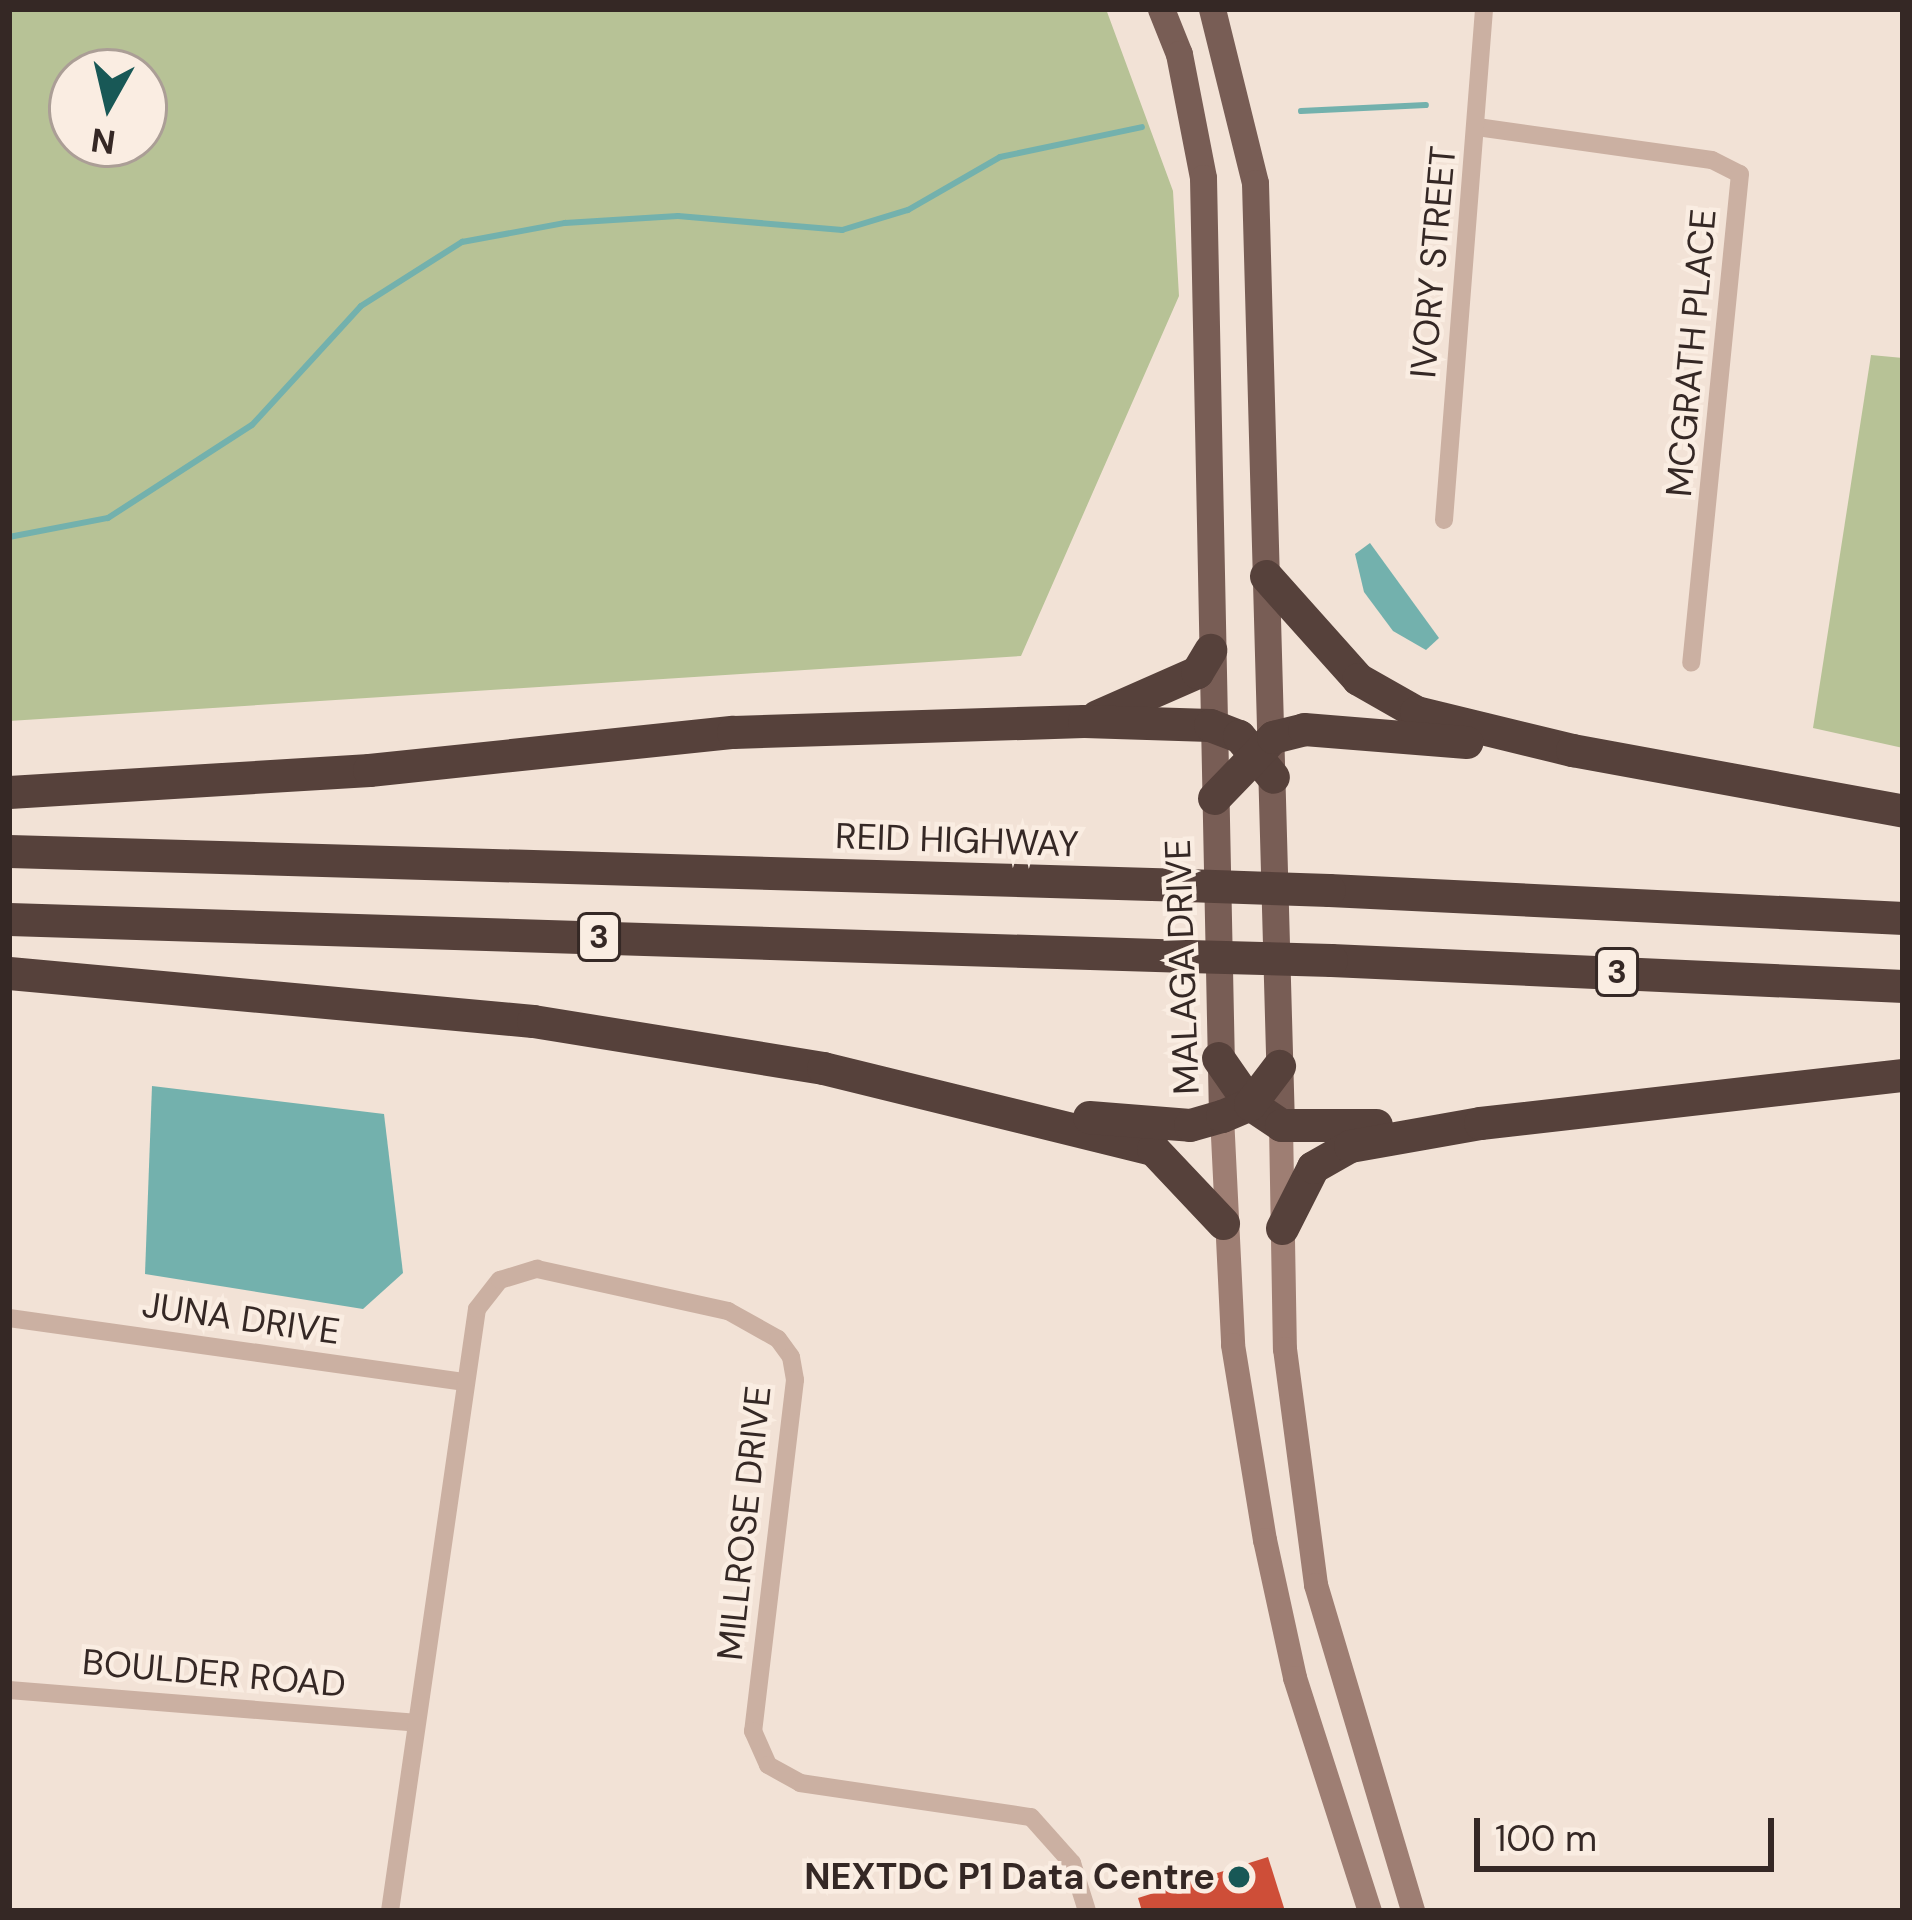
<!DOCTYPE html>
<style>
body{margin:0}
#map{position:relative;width:1912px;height:1920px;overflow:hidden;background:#f2e2d6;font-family:"DM Sans",sans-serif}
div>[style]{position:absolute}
.green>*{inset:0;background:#b7c296}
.water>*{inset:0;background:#73b1ad}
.stream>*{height:6px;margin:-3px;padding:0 3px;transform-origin:3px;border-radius:3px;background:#73b1ad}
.building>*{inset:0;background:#ce4e38}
.street>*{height:18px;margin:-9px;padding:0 9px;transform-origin:9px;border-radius:9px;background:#cbb0a2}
.secondary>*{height:24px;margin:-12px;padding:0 12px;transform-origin:12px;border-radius:12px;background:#9e7e73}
.primary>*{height:27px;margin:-13.5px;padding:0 13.5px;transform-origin:13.5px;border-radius:13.5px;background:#785d55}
.highway>*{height:33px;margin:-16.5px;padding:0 16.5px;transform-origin:16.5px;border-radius:16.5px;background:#56413b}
.highway-bridge>*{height:33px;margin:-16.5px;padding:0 16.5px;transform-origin:16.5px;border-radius:16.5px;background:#56413b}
.dots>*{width:33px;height:33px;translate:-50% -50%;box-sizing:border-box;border:6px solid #faede2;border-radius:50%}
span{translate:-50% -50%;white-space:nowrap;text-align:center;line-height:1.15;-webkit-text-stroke:9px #faede2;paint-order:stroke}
.shield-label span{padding:3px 9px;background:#faede2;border:3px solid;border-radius:9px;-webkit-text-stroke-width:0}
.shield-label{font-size:33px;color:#352825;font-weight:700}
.street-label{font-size:36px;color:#352825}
.poi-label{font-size:36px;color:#352825;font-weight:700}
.right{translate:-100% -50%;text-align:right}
.frame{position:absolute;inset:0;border:12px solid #352825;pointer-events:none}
.north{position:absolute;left:48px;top:48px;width:120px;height:120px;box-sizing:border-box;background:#faede2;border:3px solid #ab9e96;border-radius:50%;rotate:188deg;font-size:33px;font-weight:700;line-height:48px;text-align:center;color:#352825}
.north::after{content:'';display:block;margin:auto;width:42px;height:54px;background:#185856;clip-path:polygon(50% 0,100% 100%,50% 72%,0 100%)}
.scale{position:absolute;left:1474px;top:1818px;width:300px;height:54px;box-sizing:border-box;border:6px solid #352825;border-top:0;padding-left:15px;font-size:36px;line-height:42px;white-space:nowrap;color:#352825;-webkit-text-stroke:9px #faede2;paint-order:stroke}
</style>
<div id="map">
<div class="green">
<div style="clip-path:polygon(evenodd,9px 9px,1106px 9px,1173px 191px,1179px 296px,1021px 656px,9px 721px,9px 9px,72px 72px,144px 72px,144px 144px,72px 144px,72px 72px)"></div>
<div style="clip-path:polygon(1871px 355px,1903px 358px,1903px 748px,1813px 728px)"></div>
</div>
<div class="water">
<div style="clip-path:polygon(1370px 543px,1439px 638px,1426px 650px,1393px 631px,1364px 592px,1355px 554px)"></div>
<div style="clip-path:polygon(152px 1086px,384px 1114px,403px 1273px,363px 1309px,145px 1274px)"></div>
</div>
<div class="stream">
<div style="left:1301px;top:111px;width:125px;rotate:-2.7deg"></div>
<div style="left:9px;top:537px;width:101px;rotate:-10.9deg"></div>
<div style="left:108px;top:518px;width:171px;rotate:-32.9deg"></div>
<div style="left:252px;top:425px;width:161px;rotate:-47.5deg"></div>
<div style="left:361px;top:306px;width:120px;rotate:-32.4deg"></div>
<div style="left:462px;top:242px;width:105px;rotate:-10.5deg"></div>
<div style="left:565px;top:223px;width:113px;rotate:-3.5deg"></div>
<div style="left:678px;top:216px;width:165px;rotate:4.9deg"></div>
<div style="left:842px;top:230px;width:69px;rotate:-16.9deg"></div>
<div style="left:908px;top:210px;width:106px;rotate:-29.9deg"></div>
<div style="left:1000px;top:157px;width:145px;rotate:-11.9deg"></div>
</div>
<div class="building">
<div style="clip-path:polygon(1268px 1857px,1285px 1911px,1142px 1911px,1138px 1898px)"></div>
</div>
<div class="street">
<div style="left:1477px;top:127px;width:237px;rotate:8deg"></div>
<div style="left:1712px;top:160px;width:31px;rotate:27deg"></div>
<div style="left:1740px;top:174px;width:491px;rotate:95.7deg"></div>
<div style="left:1444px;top:520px;width:513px;rotate:-85.52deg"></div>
<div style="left:9px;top:1318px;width:459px;rotate:8deg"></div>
<div style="left:9px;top:1690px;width:407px;rotate:4.6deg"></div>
<div style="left:390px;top:1911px;width:608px;rotate:-81.78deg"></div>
<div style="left:477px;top:1309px;width:37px;rotate:-52deg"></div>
<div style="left:500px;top:1280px;width:39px;rotate:-17deg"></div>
<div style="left:537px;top:1269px;width:196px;rotate:12.4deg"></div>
<div style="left:728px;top:1311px;width:57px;rotate:29.2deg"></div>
<div style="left:778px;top:1339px;width:22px;rotate:54deg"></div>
<div style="left:791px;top:1357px;width:23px;rotate:80deg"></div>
<div style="left:795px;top:1380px;width:354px;rotate:96.8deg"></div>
<div style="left:753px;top:1731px;width:37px;rotate:66deg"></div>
<div style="left:768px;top:1765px;width:37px;rotate:29deg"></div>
<div style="left:800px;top:1783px;width:233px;rotate:8.4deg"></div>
<div style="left:1031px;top:1817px;width:62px;rotate:48.3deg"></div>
<div style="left:1072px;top:1863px;width:50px;rotate:72.6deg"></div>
</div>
<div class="secondary">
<div style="left:1222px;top:1116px;width:229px;rotate:87.2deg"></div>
<div style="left:1233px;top:1345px;width:198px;rotate:80.7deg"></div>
<div style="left:1265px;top:1540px;width:141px;rotate:77.7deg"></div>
<div style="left:1295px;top:1678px;width:245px;rotate:72.2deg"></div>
<div style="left:1281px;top:1125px;width:224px;rotate:89deg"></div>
<div style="left:1285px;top:1349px;width:238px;rotate:82.5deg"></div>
<div style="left:1316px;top:1585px;width:340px;rotate:73.4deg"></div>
</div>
<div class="primary">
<div style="left:1161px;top:9px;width:48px;rotate:68.2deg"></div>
<div style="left:1179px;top:54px;width:126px;rotate:79deg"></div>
<div style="left:1203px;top:178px;width:938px;rotate:88.84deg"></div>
<div style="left:1212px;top:9px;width:179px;rotate:76.1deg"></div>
<div style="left:1255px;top:183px;width:942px;rotate:88.42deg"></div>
</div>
<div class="highway">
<div style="left:1266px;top:576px;width:138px;rotate:48.2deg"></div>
<div style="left:1358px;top:679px;width:67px;rotate:29.6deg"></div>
<div style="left:1416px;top:712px;width:161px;rotate:13.7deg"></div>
<div style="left:1572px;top:750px;width:337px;rotate:10.4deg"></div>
<div style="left:1097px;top:716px;width:109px;rotate:-23.7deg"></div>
<div style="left:1197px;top:672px;width:26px;rotate:-59deg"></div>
<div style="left:9px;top:792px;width:361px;rotate:-3.5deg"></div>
<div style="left:369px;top:770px;width:366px;rotate:-6deg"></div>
<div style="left:733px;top:732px;width:351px;rotate:-1.8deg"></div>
<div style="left:1084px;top:721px;width:126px;rotate:1.8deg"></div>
<div style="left:1210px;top:725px;width:31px;rotate:21deg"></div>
<div style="left:1239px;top:736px;width:53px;rotate:50.3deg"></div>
<div style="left:1214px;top:798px;width:85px;rotate:-46deg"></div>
<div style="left:1273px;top:737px;width:32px;rotate:-14deg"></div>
<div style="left:1304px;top:729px;width:163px;rotate:4.6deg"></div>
<div style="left:9px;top:851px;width:1177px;rotate:1.65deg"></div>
<div style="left:1329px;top:890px;width:575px;rotate:2.79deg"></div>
<div style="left:9px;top:919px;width:1180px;rotate:1.8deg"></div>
<div style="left:1331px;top:960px;width:573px;rotate:2.6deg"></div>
<div style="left:9px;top:973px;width:526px;rotate:5.23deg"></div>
<div style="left:533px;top:1021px;width:294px;rotate:9.2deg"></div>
<div style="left:823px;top:1068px;width:340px;rotate:13.8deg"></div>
<div style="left:1153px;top:1149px;width:102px;rotate:46.6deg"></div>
<div style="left:1218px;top:1058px;width:56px;rotate:55.2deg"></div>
<div style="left:1250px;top:1104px;width:37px;rotate:34deg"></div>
<div style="left:1281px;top:1125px;width:95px"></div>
<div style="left:1089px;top:1117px;width:101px;rotate:4.5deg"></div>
<div style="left:1190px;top:1125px;width:33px;rotate:-16deg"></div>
<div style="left:1222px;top:1116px;width:30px;rotate:-23deg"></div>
<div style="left:1250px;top:1104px;width:48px;rotate:-52.7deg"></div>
<div style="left:1282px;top:1228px;width:68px;rotate:-63.1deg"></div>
<div style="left:1313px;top:1167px;width:43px;rotate:-29.6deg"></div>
<div style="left:1350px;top:1146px;width:132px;rotate:-10deg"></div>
<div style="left:1480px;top:1123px;width:426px;rotate:-6.5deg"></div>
</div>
<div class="highway-bridge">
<div style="left:1186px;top:885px;width:143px;rotate:2deg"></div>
<div style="left:1188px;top:956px;width:143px;rotate:1.6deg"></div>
</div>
<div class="dots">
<div style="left:1239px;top:1877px;background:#185856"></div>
</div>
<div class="shield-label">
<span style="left:599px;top:937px">3</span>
<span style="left:1617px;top:972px">3</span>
</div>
<div class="street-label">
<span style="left:1433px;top:262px;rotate:-85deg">IVORY STREET</span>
<span style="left:1691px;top:353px;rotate:-85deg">MCGRATH PLACE</span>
<span style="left:957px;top:840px;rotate:2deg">REID HIGHWAY</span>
<span style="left:1182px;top:967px;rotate:-92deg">MALAGA DRIVE</span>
<span style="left:241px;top:1318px;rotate:8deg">JUNA DRIVE</span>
<span style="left:744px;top:1523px;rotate:-84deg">MILLROSE DRIVE</span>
<span style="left:214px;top:1673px;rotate:5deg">BOULDER ROAD</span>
</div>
<div class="poi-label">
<span class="right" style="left:1215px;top:1877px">NEXTDC P1 Data Centre</span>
</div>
<div class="frame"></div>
<div class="north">N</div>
<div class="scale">100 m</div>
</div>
